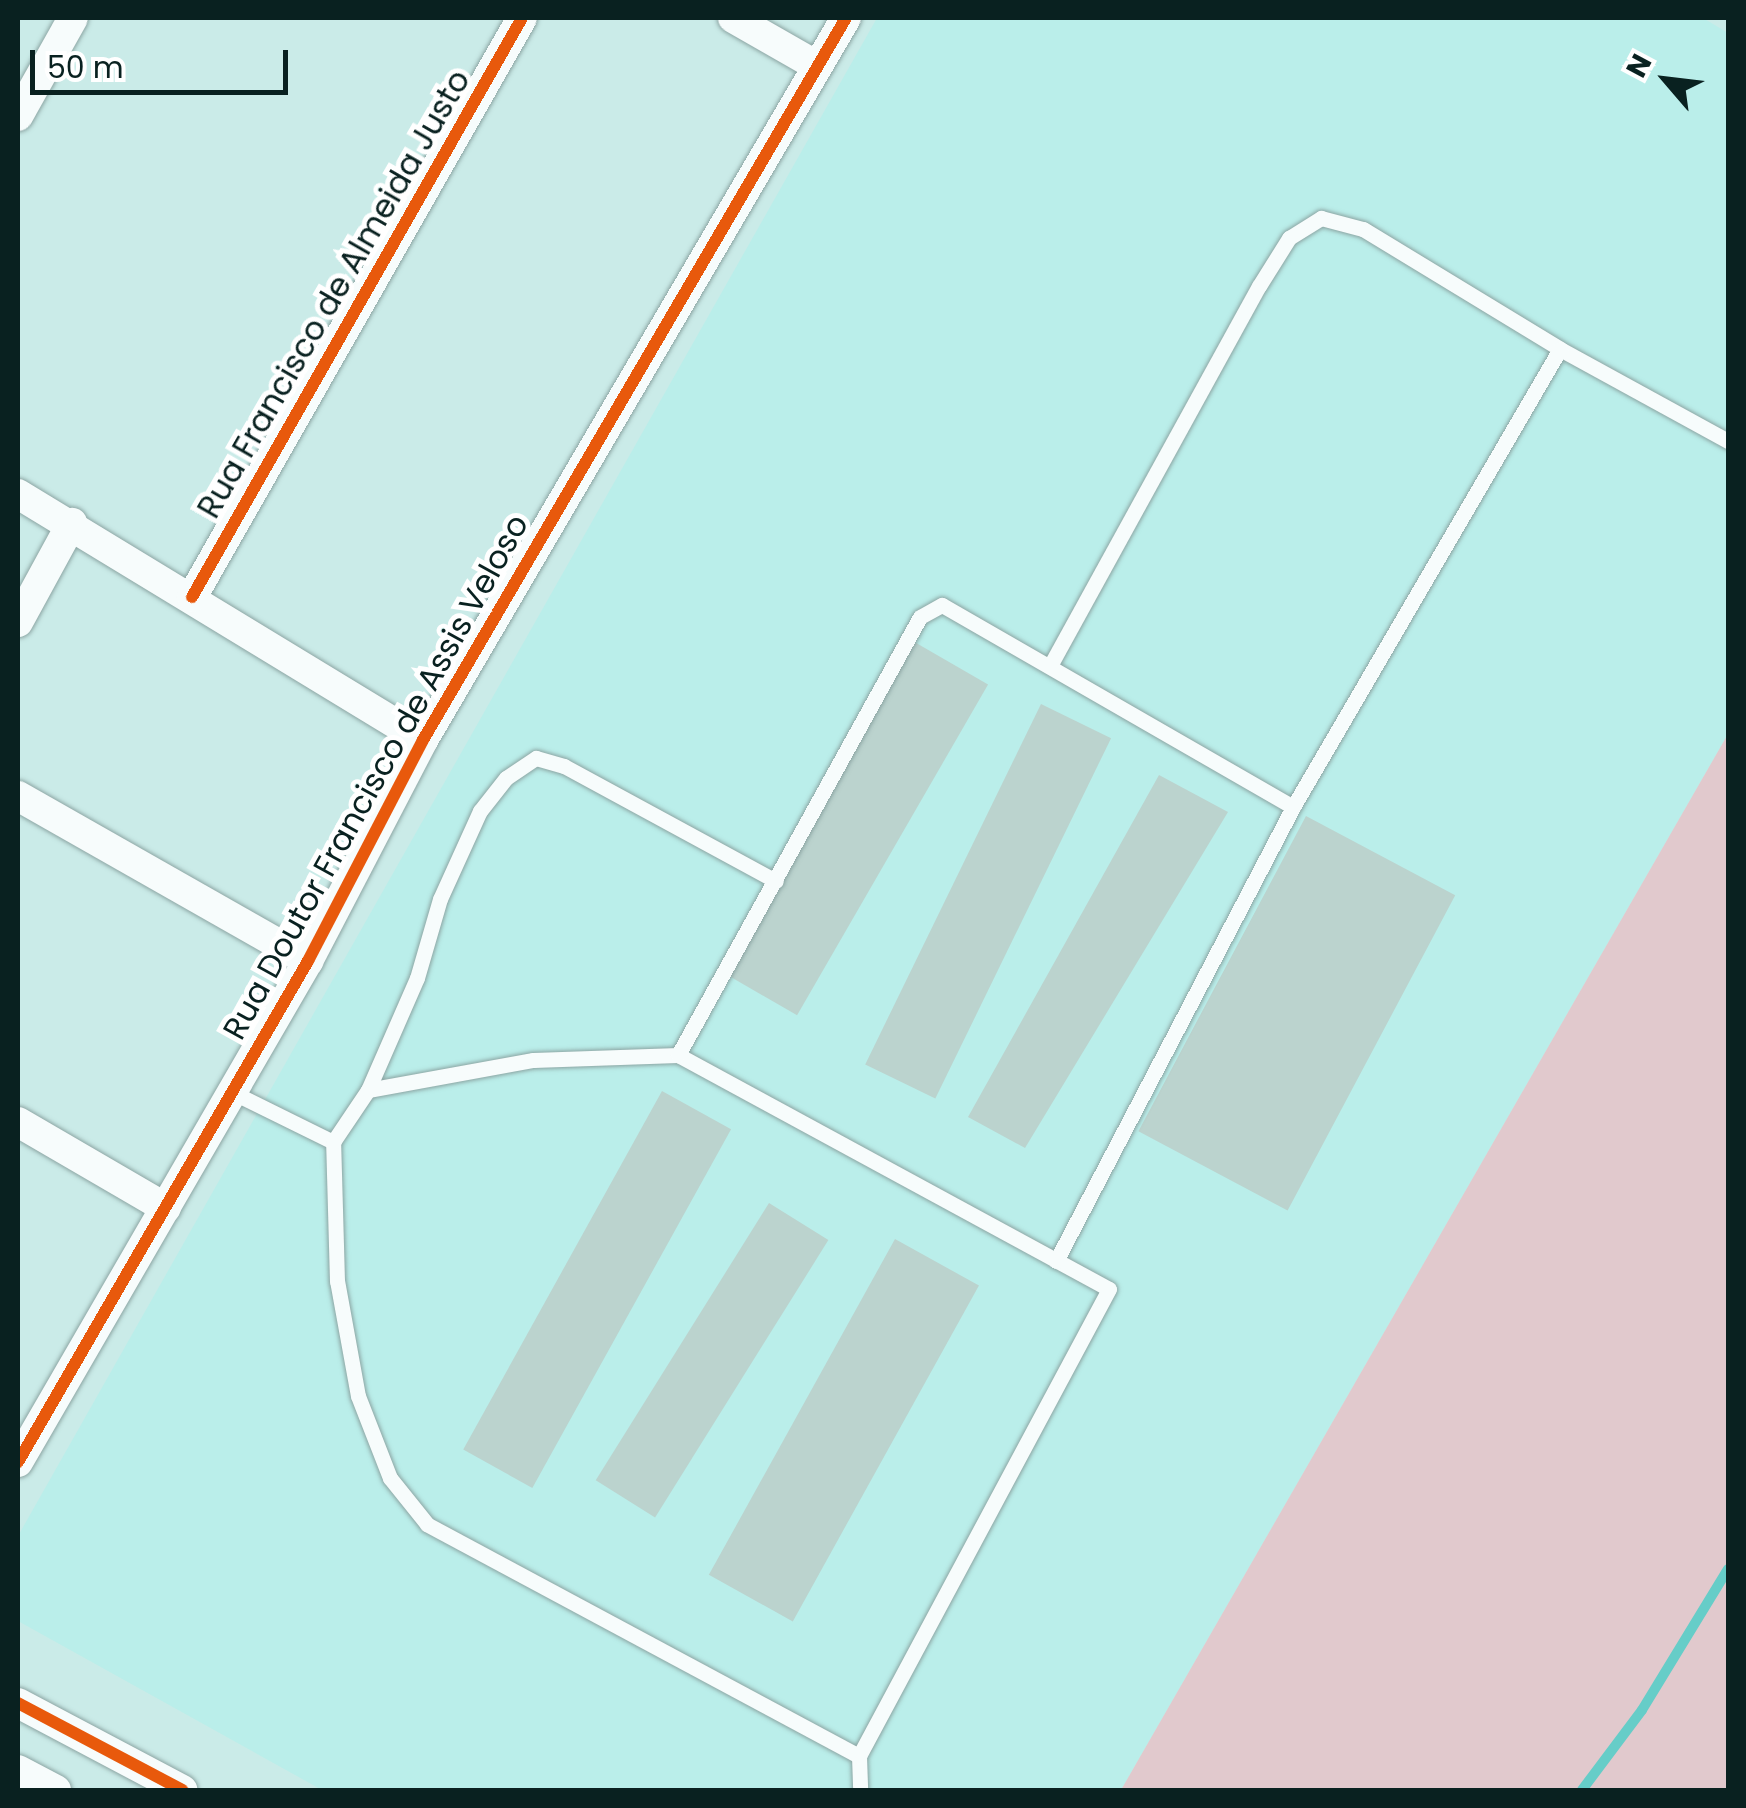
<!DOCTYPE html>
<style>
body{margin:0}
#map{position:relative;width:1746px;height:1808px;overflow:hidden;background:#caebe8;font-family:Poppins,sans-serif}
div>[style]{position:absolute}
.built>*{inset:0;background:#baeeea}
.green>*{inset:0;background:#e1c9cd}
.stream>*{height:10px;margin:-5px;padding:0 5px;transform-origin:5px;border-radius:5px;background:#66cdc8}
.building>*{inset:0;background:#bbd3ce;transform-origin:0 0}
.roads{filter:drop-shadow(0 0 2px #8ca5a3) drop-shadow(0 0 2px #8ca5a3)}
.lane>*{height:15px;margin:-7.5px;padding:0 7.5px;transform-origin:7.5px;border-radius:7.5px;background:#f7fcfc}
.street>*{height:30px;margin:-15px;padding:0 15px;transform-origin:15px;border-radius:15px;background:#f7fcfc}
.cycleway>*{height:12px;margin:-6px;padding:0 6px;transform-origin:6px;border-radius:6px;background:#e8590c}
span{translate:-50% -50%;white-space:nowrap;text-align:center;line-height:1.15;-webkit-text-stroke:10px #fff;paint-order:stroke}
.street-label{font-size:32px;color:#092120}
.frame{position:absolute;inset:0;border:20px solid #092120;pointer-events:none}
.north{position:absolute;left:1616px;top:30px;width:100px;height:100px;-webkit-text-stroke:8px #fff;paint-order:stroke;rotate:298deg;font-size:28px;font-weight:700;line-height:40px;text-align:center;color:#092120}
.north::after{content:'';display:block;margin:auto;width:35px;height:45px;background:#092120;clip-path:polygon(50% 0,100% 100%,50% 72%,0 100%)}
.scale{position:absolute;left:30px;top:50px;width:258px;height:45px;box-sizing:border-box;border:5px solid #092120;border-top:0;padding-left:12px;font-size:30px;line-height:35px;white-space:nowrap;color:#092120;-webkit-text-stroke:8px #fff;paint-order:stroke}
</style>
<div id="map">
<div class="built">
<div style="clip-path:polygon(877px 18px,1703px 18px,1728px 33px,1728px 734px,1121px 1790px,322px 1790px,18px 1621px,18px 1536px)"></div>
</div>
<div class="green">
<div style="clip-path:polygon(1728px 734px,1728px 1790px,1121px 1790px)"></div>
</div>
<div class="stream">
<div style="left:1582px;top:1790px;width:100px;rotate:-53.1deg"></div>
<div style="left:1642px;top:1710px;width:165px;rotate:-58.6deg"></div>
</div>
<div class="building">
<div style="left:911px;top:640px;width:89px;height:382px;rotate:30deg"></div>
<div style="left:1041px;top:704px;width:78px;height:401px;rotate:26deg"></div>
<div style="clip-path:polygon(1159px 775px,1228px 812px,1025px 1148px,968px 1117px)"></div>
<div style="left:1306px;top:816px;width:169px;height:357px;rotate:28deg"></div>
<div style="left:662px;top:1091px;width:79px;height:410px;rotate:29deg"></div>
<div style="left:769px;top:1203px;width:70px;height:327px;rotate:32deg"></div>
<div style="left:895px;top:1239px;width:96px;height:384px;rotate:29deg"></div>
</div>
<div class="roads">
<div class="lane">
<div style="left:1051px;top:664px;width:431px;rotate:-61.2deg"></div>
<div style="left:1259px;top:286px;width:57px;rotate:-58deg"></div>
<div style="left:1289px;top:238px;width:38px;rotate:-32deg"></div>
<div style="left:1321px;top:218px;width:43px;rotate:14.7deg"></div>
<div style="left:1363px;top:229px;width:231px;rotate:31.3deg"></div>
<div style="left:1560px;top:349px;width:192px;rotate:28.7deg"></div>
<div style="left:678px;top:1055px;width:490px;rotate:28.5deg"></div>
<div style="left:1109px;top:1289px;width:530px;rotate:118.16deg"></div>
<div style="left:859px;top:1756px;width:34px;rotate:88deg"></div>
<div style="left:368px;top:1090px;width:122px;rotate:-66.4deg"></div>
<div style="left:417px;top:978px;width:82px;rotate:-73.8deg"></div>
<div style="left:440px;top:899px;width:97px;rotate:-65.6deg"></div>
<div style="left:480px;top:811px;width:42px;rotate:-51.8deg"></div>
<div style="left:506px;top:778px;width:36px;rotate:-34deg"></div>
<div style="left:536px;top:758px;width:29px;rotate:16deg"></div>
<div style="left:564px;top:766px;width:241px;rotate:28.5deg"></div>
<div style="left:232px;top:1092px;width:113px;rotate:26.3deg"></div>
<div style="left:1056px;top:1261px;width:512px;rotate:-62.43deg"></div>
<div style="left:1293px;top:807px;width:530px;rotate:-59.76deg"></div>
<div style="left:859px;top:1756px;width:490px;rotate:-151.8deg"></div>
<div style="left:427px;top:1524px;width:59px;rotate:-128.8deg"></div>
<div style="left:390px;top:1478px;width:88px;rotate:-111.3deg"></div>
<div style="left:358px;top:1396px;width:117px;rotate:-100.3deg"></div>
<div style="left:337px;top:1281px;width:139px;rotate:-91.6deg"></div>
<div style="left:333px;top:1142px;width:63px;rotate:-56.1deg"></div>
<div style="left:368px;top:1090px;width:168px;rotate:-10.3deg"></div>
<div style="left:533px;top:1060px;width:145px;rotate:-2deg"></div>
<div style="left:678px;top:1055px;width:500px;rotate:-61.08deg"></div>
<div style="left:920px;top:617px;width:25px;rotate:-29deg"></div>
<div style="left:942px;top:605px;width:405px;rotate:29.9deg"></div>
</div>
<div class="street">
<div style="left:733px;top:18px;width:97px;rotate:29.7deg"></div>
<div style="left:18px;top:116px;width:112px;rotate:-60.7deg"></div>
<div style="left:18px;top:494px;width:474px;rotate:31.3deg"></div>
<div style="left:192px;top:597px;width:666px;rotate:-60.32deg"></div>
<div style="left:18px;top:622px;width:113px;rotate:-61.4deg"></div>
<div style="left:18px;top:796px;width:334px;rotate:29.6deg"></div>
<div style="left:18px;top:1122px;width:171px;rotate:30.2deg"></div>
<div style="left:18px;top:1462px;width:579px;rotate:-59.94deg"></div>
<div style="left:308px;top:961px;width:249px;rotate:-62.5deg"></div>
<div style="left:423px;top:740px;width:837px;rotate:-59.64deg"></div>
<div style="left:18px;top:1703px;width:186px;rotate:27.9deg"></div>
<div style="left:18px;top:1770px;width:43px;rotate:27.8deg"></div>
</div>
</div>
<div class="cycleway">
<div style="left:192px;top:597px;width:666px;rotate:-60.32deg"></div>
<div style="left:18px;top:1462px;width:579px;rotate:-59.94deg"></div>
<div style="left:308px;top:961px;width:249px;rotate:-62.5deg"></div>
<div style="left:423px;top:740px;width:837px;rotate:-59.64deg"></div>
<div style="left:18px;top:1703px;width:186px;rotate:27.9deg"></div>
</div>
<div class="street-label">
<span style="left:334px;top:294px;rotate:-60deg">Rua Francisco de Almeida Justo</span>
<span style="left:376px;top:777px;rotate:-61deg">Rua Doutor Francisco de Assis Veloso</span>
</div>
<div class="frame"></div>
<div class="north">N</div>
<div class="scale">50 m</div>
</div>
